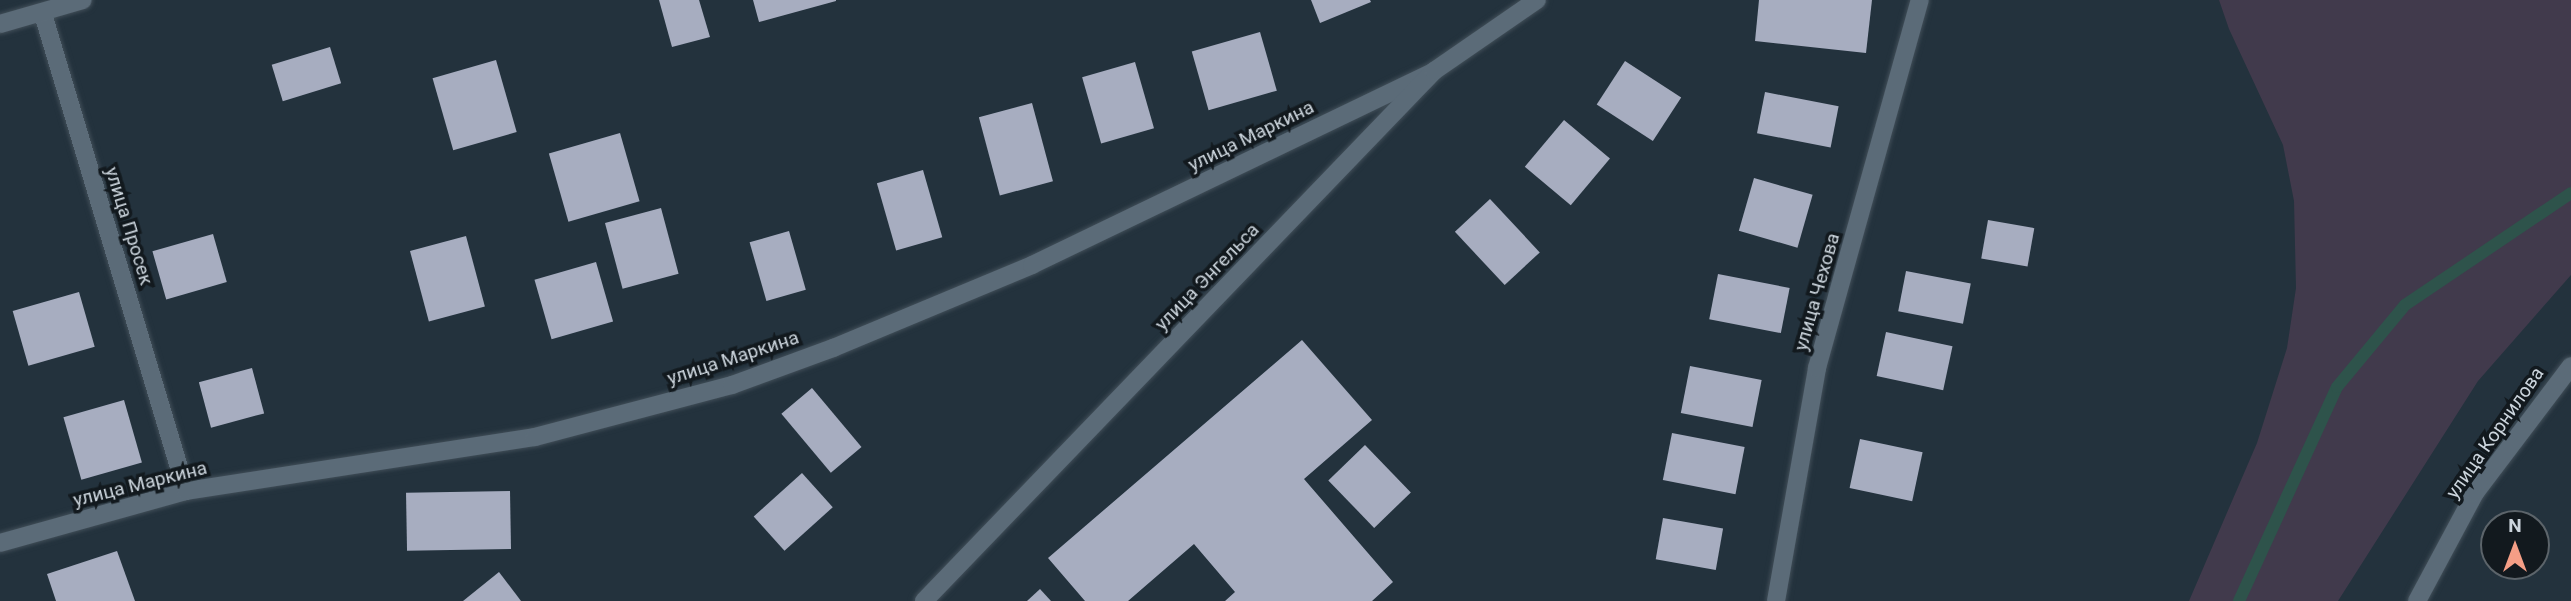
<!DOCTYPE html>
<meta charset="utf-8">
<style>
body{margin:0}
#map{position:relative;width:2571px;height:601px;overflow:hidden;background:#23323d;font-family:Roboto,sans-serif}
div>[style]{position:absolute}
.green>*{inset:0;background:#413a4c}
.stream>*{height:12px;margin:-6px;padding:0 6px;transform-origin:6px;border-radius:6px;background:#2e534b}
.building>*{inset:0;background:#a7adc0;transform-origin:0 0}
.roads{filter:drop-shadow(0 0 2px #414e58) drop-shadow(0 0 2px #414e58)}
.minor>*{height:18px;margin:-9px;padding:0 9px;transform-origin:9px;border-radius:9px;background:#5b6b78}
.secondary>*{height:18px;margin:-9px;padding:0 9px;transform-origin:9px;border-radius:9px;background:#5b6b78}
span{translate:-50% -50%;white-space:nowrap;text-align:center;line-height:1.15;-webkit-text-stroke:7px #12191e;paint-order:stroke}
.street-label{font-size:19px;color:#ccd5dd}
.north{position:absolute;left:2480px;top:510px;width:70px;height:70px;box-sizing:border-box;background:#12191e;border:2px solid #5c646a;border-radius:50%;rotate:0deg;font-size:19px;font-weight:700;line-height:28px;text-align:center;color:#ccd5dd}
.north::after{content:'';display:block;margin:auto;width:24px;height:32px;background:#f49e86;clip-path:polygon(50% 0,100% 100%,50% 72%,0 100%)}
</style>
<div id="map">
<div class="green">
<div style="clip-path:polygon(2219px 0,2571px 0,2571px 275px,2478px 381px,2338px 601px,2189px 601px,2257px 443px,2287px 348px,2296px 288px,2294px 201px,2283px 145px,2229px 29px)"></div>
</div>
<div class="stream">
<div style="left:2239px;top:601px;width:235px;rotate:-65.4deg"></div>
<div style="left:2337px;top:387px;width:107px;rotate:-50.3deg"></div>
<div style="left:2405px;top:305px;width:200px;rotate:-34deg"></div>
</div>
<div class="building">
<div style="clip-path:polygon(659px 0,699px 0,710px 37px,672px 47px)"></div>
<div style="clip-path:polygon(753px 0,836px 0,836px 1px,759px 22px)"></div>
<div style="clip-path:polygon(1311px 0,1370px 0,1371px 2px,1320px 23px)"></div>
<div style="clip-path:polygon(1759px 0,1872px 0,1866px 53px,1755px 41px)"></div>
<div style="left:1260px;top:32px;width:61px;height:71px;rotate:74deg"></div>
<div style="left:330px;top:47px;width:38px;height:61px;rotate:73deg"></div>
<div style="left:496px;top:60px;width:75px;height:66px;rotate:74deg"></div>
<div style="left:1625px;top:61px;width:67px;height:52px;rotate:33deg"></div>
<div style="left:1135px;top:62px;width:69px;height:55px;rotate:74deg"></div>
<div style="left:1765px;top:92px;width:75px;height:42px;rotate:11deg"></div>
<div style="left:1032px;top:103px;width:81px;height:55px;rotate:75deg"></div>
<div style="left:1564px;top:120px;width:60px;height:61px;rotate:40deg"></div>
<div style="left:620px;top:133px;width:71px;height:74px;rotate:74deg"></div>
<div style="left:923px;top:170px;width:70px;height:48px;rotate:74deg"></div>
<div style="left:1754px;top:178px;width:61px;height:55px;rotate:16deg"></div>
<div style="left:1490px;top:199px;width:73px;height:48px;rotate:47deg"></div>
<div style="left:661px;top:208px;width:68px;height:58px;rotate:75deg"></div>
<div style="left:1988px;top:220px;width:47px;height:39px;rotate:10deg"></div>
<div style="left:789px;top:231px;width:61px;height:41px;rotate:74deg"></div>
<div style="left:213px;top:234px;width:50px;height:63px;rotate:74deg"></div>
<div style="left:466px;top:236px;width:73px;height:58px;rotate:75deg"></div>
<div style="left:596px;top:262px;width:62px;height:64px;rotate:74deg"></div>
<div style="left:1906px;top:271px;width:66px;height:41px;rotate:11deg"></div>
<div style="left:1718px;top:274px;width:73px;height:46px;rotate:11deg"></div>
<div style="left:79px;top:292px;width:57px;height:69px;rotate:74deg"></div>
<div style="left:1886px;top:332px;width:68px;height:45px;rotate:12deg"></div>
<div style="clip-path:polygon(1302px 340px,1372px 420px,1304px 479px,1393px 582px,1372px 601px,1225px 601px,1235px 592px,1194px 544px,1128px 601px,1085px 601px,1048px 558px)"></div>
<div style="left:1690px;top:366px;width:73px;height:48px;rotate:11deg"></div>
<div style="left:252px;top:368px;width:47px;height:55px;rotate:75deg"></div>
<div style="left:812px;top:388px;width:77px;height:40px;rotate:50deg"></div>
<div style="left:124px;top:400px;width:65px;height:63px;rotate:74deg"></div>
<div style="left:1672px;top:433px;width:74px;height:48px;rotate:11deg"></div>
<div style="left:1860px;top:439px;width:64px;height:50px;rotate:12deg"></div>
<div style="left:1365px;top:445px;width:66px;height:51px;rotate:46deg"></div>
<div style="left:802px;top:473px;width:46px;height:65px;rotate:48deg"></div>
<div style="left:510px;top:491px;width:58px;height:104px;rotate:89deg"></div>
<div style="left:1663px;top:518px;width:61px;height:42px;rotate:10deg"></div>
<div style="clip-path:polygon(117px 551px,135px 601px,56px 601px,47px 574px)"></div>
<div style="clip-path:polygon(499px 572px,521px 601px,463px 601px)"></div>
<div style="clip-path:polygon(1040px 589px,1051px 601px,1027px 601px)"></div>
</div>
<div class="roads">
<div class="minor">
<div style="left:43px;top:14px;width:498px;rotate:73.3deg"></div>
<div style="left:0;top:24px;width:86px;rotate:-16.1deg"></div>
<div style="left:0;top:543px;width:193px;rotate:-15.6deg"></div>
<div style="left:186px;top:491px;width:353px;rotate:-8.8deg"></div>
<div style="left:535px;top:437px;width:204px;rotate:-14.8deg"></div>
<div style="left:732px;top:385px;width:108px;rotate:-20.1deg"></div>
<div style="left:833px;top:348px;width:216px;rotate:-22.6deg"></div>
<div style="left:1032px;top:265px;width:443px;rotate:-25.7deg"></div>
<div style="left:1776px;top:601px;width:237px;rotate:-80deg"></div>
<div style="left:1817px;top:368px;width:382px;rotate:-74.4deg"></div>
<div style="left:2417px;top:601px;width:123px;rotate:-61.8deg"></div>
<div style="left:2475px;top:493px;width:159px;rotate:-52.9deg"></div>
</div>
<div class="secondary">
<div style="left:924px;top:601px;width:736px;rotate:-46.1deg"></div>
<div style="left:1434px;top:71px;width:125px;rotate:-34.6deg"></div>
</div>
</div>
<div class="street-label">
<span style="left:1251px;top:136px;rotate:-26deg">улица Маркина</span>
<span style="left:129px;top:226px;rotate:73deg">улица Просек</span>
<span style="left:1207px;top:277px;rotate:-46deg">улица Энгельса</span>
<span style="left:1817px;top:292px;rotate:-74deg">улица Чехова</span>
<span style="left:733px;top:358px;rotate:-18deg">улица Маркина</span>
<span style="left:2495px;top:433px;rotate:-55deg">улица Корнилова</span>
<span style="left:140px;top:484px;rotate:-14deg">улица Маркина</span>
</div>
<div class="north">N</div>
</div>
